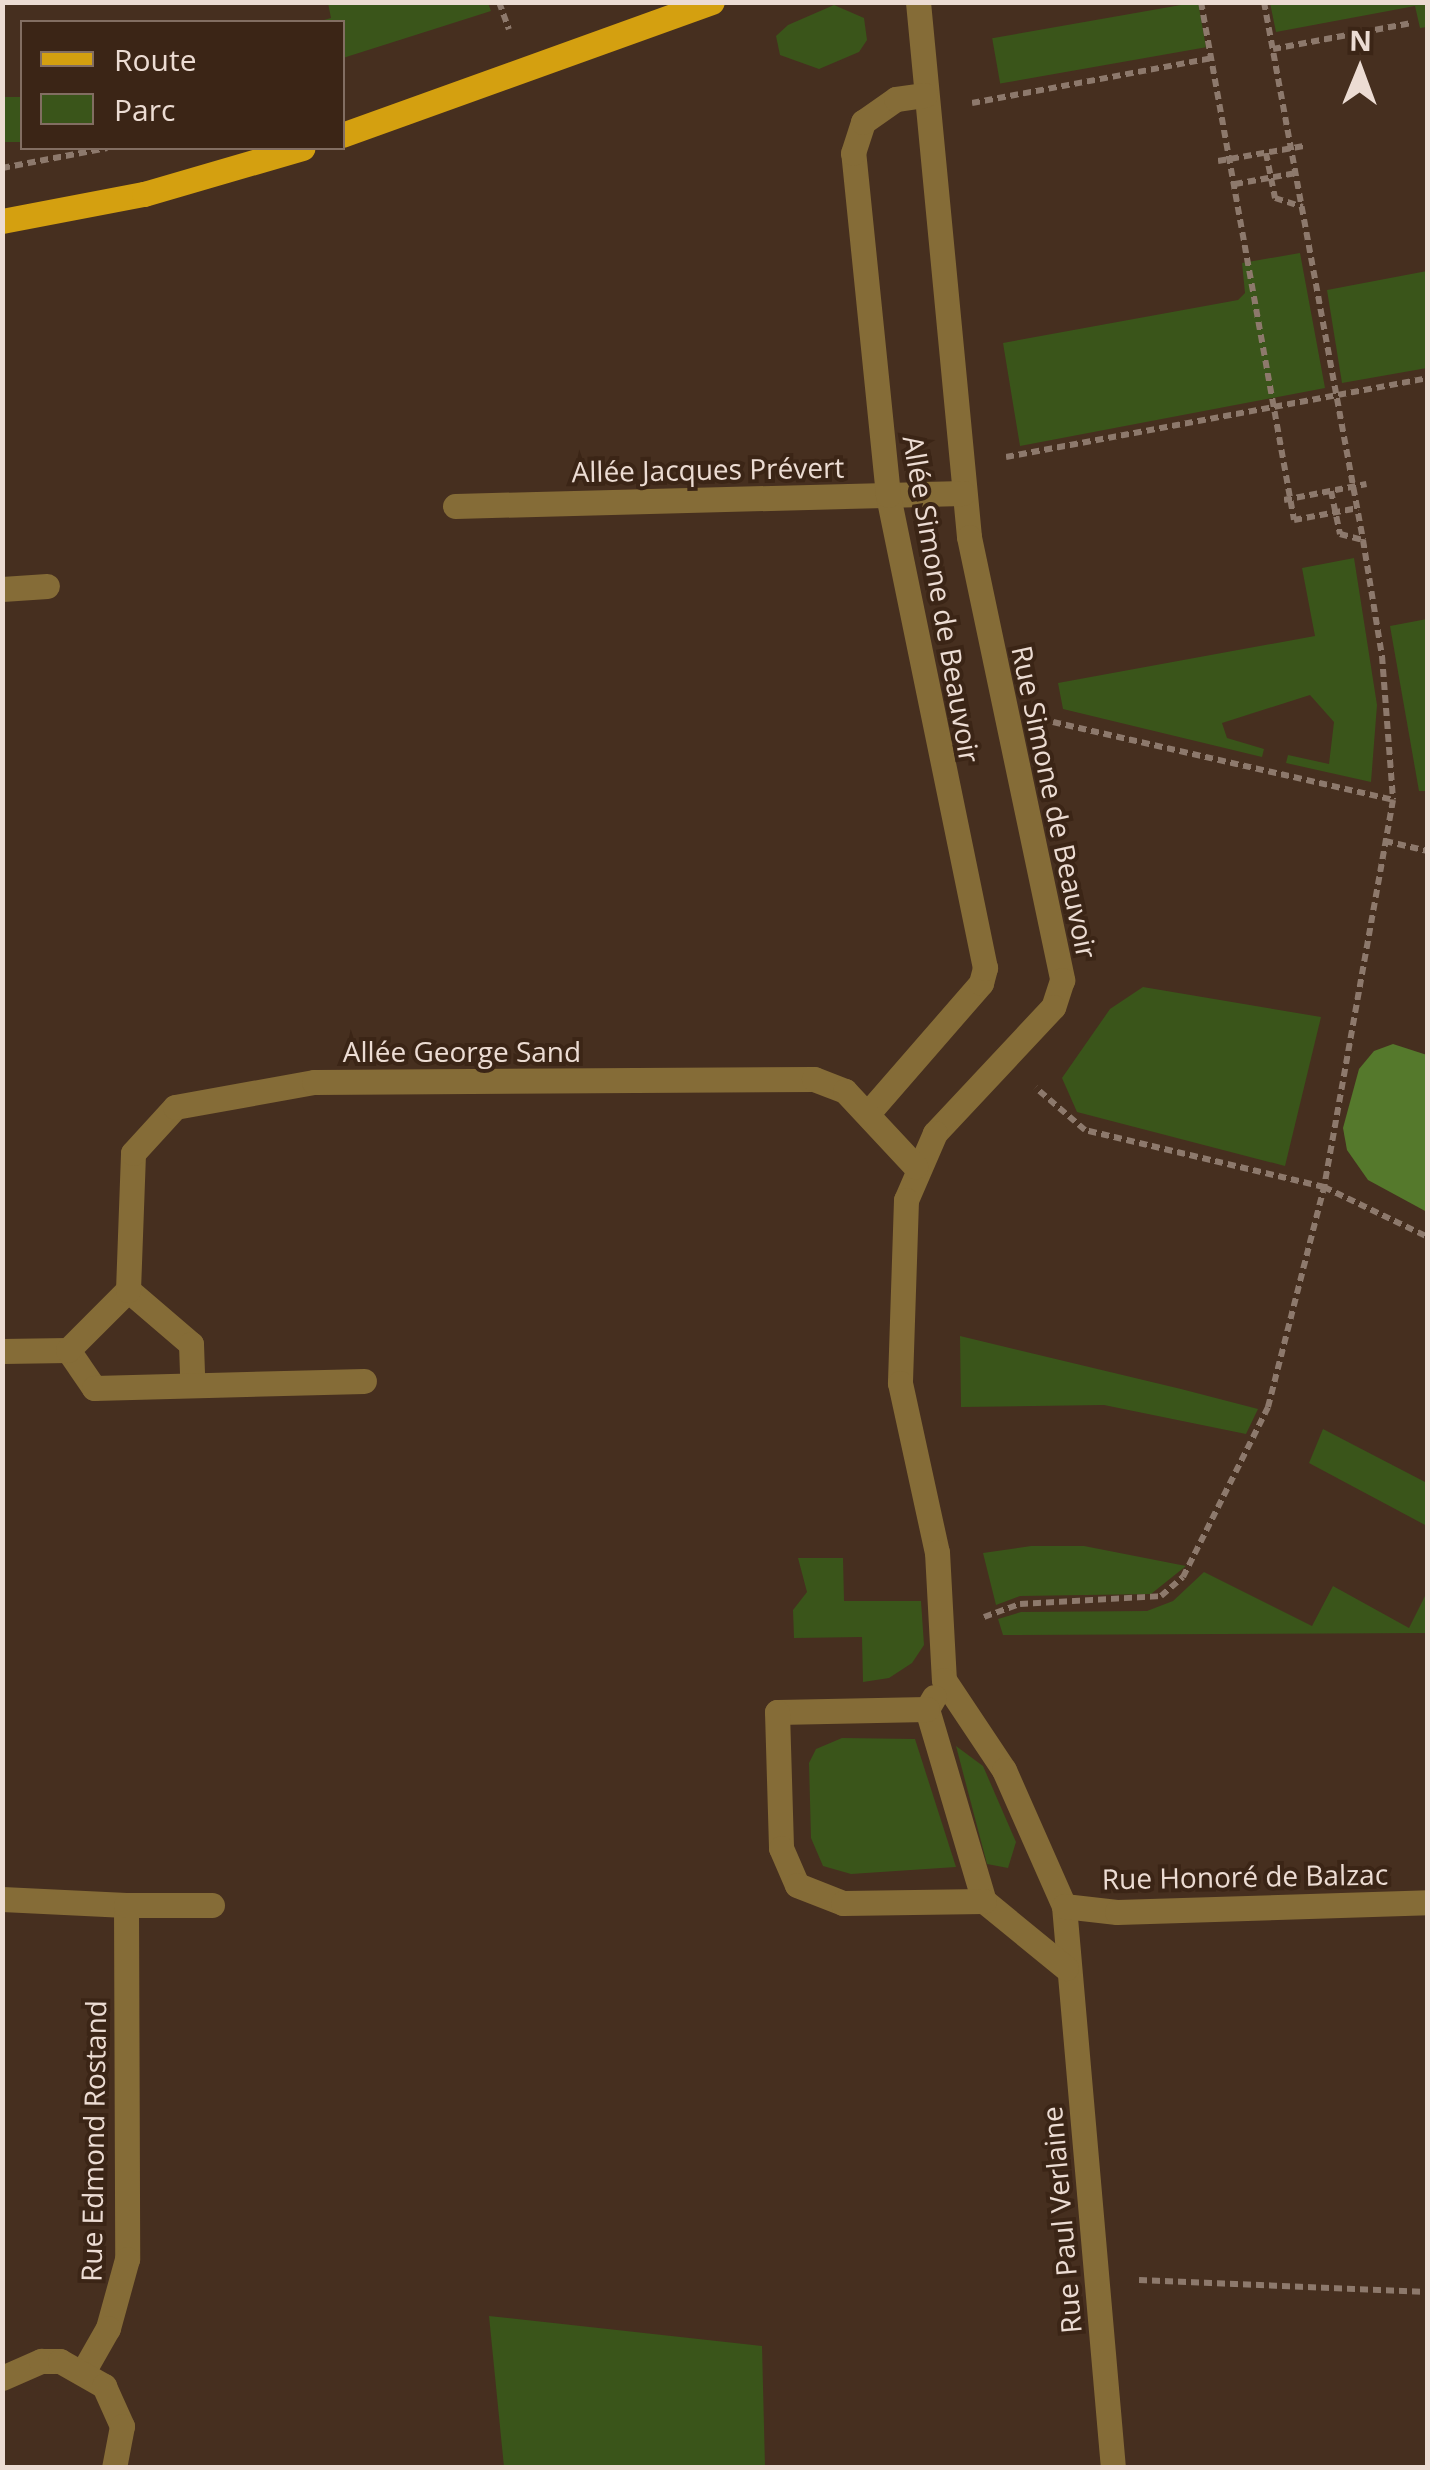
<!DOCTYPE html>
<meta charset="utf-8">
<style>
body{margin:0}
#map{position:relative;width:1430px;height:2470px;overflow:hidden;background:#462f1f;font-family:"Open Sans",sans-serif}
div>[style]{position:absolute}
.green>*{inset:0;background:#3a551a;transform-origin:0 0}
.forest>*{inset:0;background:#55792c}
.path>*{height:6px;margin-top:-3px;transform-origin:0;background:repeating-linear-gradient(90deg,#8d796c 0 8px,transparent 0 13px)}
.minor>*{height:25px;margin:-12.5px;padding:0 12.5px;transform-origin:12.5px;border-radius:12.5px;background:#856c37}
.major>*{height:25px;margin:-12.5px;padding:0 12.5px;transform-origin:12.5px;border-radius:12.5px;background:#d4a010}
.path-bridge>*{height:6px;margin-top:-3px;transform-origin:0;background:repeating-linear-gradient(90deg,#8d796c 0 8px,transparent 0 13px)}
span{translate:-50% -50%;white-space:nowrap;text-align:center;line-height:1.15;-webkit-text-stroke:8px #3b2516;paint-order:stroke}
.street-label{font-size:28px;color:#ecdcd3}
.frame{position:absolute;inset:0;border:5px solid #ecdcd3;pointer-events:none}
.legend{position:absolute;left:20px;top:20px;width:325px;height:130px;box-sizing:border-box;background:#3b2516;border:2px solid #826e62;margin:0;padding:12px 18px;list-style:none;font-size:30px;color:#ecdcd3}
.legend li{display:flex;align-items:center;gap:20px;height:50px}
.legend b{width:50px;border:2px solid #826e62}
.north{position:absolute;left:1310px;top:20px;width:100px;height:100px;-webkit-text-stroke:8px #3b2516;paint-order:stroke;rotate:1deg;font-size:28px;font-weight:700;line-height:40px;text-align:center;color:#ecdcd3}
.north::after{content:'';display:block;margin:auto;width:35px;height:45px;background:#ecdcd3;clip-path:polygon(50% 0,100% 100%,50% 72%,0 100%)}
</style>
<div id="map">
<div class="green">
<div style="clip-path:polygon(381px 2px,488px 3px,491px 11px,343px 58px,342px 22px,317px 22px,331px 18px,328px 3px)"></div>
<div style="left:1198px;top:2px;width:46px;height:209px;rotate:80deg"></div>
<div style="clip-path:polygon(1270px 3px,1427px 3px,1427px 27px,1420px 28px,1415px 6px,1276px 32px)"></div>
<div style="clip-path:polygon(834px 5px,864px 18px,867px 40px,859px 52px,819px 69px,780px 55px,776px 36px,788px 25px)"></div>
<div style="left:22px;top:97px;width:45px;height:19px;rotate:90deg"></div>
<div style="clip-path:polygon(1300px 253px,1325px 388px,1020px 446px,1003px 343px,1238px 300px,1245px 293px,1242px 263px)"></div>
<div style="clip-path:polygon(1427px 271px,1427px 368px,1342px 383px,1327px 290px)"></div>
<div style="clip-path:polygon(1354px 558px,1377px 705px,1371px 782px,1286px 763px,1288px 755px,1329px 764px,1334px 722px,1310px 695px,1222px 723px,1227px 738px,1264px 749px,1262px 757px,1063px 709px,1058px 683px,1315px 636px,1302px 568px)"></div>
<div style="clip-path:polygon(1427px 619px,1428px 791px,1419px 791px,1390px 626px)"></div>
<div style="clip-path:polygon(1143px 987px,1321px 1017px,1285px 1166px,1077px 1112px,1062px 1078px,1110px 1009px)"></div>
<div style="clip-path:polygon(960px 1336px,1181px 1389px,1258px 1409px,1246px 1434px,1104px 1405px,961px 1407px)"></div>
<div style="clip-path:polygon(1323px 1429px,1427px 1483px,1427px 1526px,1309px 1463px)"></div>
<div style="clip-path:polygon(1031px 1546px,1084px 1546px,1186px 1566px,1151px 1594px,1020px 1596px,996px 1605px,983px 1553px)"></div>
<div style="clip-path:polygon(798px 1558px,843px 1558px,844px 1601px,921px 1601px,924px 1645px,912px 1663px,889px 1678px,863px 1682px,862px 1637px,794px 1638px,793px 1610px,807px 1592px)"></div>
<div style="clip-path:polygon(1204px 1572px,1312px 1626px,1333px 1586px,1409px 1628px,1427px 1592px,1427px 1633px,1003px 1635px,998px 1619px,1021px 1612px,1147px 1611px,1173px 1601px)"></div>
<div style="clip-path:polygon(915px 1739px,956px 1867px,851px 1874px,823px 1866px,811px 1838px,809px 1763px,816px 1749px,842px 1738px)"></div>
<div style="clip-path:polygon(956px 1746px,983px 1766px,1016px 1842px,1008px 1868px,987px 1864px)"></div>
<div style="clip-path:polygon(489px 2316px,762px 2346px,765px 2467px,504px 2467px)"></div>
</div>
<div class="forest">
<div style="clip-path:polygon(1393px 1044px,1427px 1055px,1427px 1212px,1368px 1180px,1347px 1150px,1343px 1128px,1359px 1069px,1374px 1051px)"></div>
</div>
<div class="path">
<div style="left:499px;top:2px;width:29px;rotate:70deg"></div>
<div style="left:1201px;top:2px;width:526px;rotate:79.82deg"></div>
<div style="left:1294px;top:520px;width:65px;rotate:-10.6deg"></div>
<div style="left:1264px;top:2px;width:547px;rotate:79.57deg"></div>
<div style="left:1363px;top:540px;width:118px;rotate:80.7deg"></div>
<div style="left:1382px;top:656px;width:144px;rotate:85.6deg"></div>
<div style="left:1393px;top:800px;width:393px;rotate:100.1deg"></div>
<div style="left:1324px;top:1187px;width:115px;rotate:25.7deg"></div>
<div style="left:1273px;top:49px;width:141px;rotate:-10.6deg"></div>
<div style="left:972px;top:103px;width:244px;rotate:-10.6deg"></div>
<div style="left:1266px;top:153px;width:46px;rotate:78.7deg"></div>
<div style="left:1275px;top:198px;width:29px;rotate:18deg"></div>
<div style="left:2px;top:168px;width:107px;rotate:-10.8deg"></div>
<div style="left:1235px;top:184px;width:62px;rotate:-10.2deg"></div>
<div style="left:1006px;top:457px;width:429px;rotate:-10.6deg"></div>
<div style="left:1331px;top:491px;width:44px;rotate:78.2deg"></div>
<div style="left:1340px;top:534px;width:24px;rotate:15deg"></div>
<div style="left:1053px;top:722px;width:349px;rotate:12.9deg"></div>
<div style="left:1385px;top:841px;width:44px;rotate:13.1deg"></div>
<div style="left:984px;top:1617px;width:38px;rotate:-20deg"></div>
<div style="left:1020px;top:1604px;width:141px;rotate:-3.2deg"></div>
<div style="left:1161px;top:1596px;width:29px;rotate:-41deg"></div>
<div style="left:1183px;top:1577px;width:190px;rotate:-63.4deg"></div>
<div style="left:1268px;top:1407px;width:227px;rotate:-75.7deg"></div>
<div style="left:1324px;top:1187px;width:246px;rotate:-166.6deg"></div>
<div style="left:1085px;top:1130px;width:65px;rotate:-139.4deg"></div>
<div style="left:1139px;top:2280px;width:289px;rotate:2.4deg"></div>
</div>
<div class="minor">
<div style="left:918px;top:2px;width:537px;rotate:84.55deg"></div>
<div style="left:969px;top:537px;width:453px;rotate:78.1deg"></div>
<div style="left:1062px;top:980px;width:28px;rotate:108deg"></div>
<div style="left:1053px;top:1007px;width:173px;rotate:133.1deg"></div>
<div style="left:935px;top:1133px;width:73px;rotate:113.4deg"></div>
<div style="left:906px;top:1200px;width:183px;rotate:91.9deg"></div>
<div style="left:900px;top:1383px;width:173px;rotate:77.7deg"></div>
<div style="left:937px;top:1552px;width:128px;rotate:86.9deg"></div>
<div style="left:455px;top:506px;width:508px;rotate:-1.47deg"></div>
<div style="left:2px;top:589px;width:45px;rotate:-3.8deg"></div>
<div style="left:869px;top:1112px;width:171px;rotate:-49deg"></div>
<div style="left:981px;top:983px;width:16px;rotate:-75deg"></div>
<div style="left:985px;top:968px;width:483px;rotate:-101.6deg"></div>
<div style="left:888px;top:495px;width:344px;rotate:-95.8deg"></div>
<div style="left:853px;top:153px;width:33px;rotate:-72deg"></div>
<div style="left:863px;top:122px;width:40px;rotate:-34.9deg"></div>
<div style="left:896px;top:99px;width:29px;rotate:-8deg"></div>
<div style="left:128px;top:1290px;width:83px;rotate:40.6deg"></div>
<div style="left:191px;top:1344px;width:38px;rotate:88deg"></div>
<div style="left:68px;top:1350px;width:46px;rotate:55.6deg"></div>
<div style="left:94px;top:1388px;width:270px;rotate:-1.5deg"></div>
<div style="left:2px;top:1351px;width:66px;rotate:-0.9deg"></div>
<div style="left:68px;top:1350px;width:85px;rotate:-45deg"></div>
<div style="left:128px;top:1290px;width:137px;rotate:-87.9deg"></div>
<div style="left:133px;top:1153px;width:62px;rotate:-47.6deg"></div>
<div style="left:175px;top:1107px;width:141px;rotate:-10.2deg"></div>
<div style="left:314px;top:1082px;width:500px;rotate:-0.34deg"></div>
<div style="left:814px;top:1079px;width:33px;rotate:21deg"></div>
<div style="left:845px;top:1091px;width:103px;rotate:47deg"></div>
<div style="left:944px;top:1680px;width:108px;rotate:56.3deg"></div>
<div style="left:1004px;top:1770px;width:149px;rotate:66.2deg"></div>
<div style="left:1064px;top:1906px;width:564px;rotate:85.02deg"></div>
<div style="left:934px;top:1697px;width:14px;rotate:120deg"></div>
<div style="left:927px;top:1709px;width:200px;rotate:73.5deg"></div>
<div style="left:984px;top:1901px;width:106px;rotate:39.3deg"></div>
<div style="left:927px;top:1709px;width:150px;rotate:178.9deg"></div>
<div style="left:777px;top:1712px;width:136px;rotate:88.3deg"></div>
<div style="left:781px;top:1848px;width:40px;rotate:66.6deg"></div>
<div style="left:797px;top:1885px;width:49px;rotate:21.4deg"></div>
<div style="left:843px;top:1903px;width:141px;rotate:-0.8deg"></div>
<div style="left:2px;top:1899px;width:124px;rotate:2.8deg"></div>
<div style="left:126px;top:1905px;width:354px;rotate:89.8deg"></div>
<div style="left:127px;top:2259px;width:72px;rotate:105.4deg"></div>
<div style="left:108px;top:2328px;width:48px;rotate:119.7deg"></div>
<div style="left:126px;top:1905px;width:86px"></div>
<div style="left:1064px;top:1906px;width:53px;rotate:6.5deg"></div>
<div style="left:1117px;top:1912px;width:311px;rotate:-1.8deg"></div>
<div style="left:2px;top:2378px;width:43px;rotate:-23.6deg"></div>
<div style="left:41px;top:2361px;width:19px"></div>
<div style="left:60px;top:2361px;width:51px;rotate:29.6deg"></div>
<div style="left:104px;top:2386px;width:44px;rotate:65.8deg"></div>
<div style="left:122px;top:2426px;width:43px;rotate:100.8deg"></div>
</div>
<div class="major">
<div style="left:342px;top:135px;width:393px;rotate:-19.8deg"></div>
<div style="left:2px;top:221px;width:145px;rotate:-10.8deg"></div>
<div style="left:144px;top:194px;width:165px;rotate:-16.2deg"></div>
</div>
<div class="path-bridge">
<div style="left:1218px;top:161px;width:87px;rotate:-9.9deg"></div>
<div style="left:1284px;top:500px;width:84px;rotate:-11deg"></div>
</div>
<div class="street-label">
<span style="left:708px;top:469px;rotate:-1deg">Allée Jacques Prévert</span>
<span style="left:942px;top:599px;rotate:80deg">Allée Simone de Beauvoir</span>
<span style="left:1055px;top:802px;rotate:78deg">Rue Simone de Beauvoir</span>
<span style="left:462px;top:1051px">Allée George Sand</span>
<span style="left:1245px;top:1876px;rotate:-1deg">Rue Honoré de Balzac</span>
<span style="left:93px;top:2141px;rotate:-89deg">Rue Edmond Rostand</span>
<span style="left:1061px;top:2220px;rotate:-95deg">Rue Paul Verlaine</span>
</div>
<div class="frame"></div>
<ul class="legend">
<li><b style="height:12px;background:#d4a010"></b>Route</li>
<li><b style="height:28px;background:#3a551a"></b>Parc</li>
</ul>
<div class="north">N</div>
</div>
